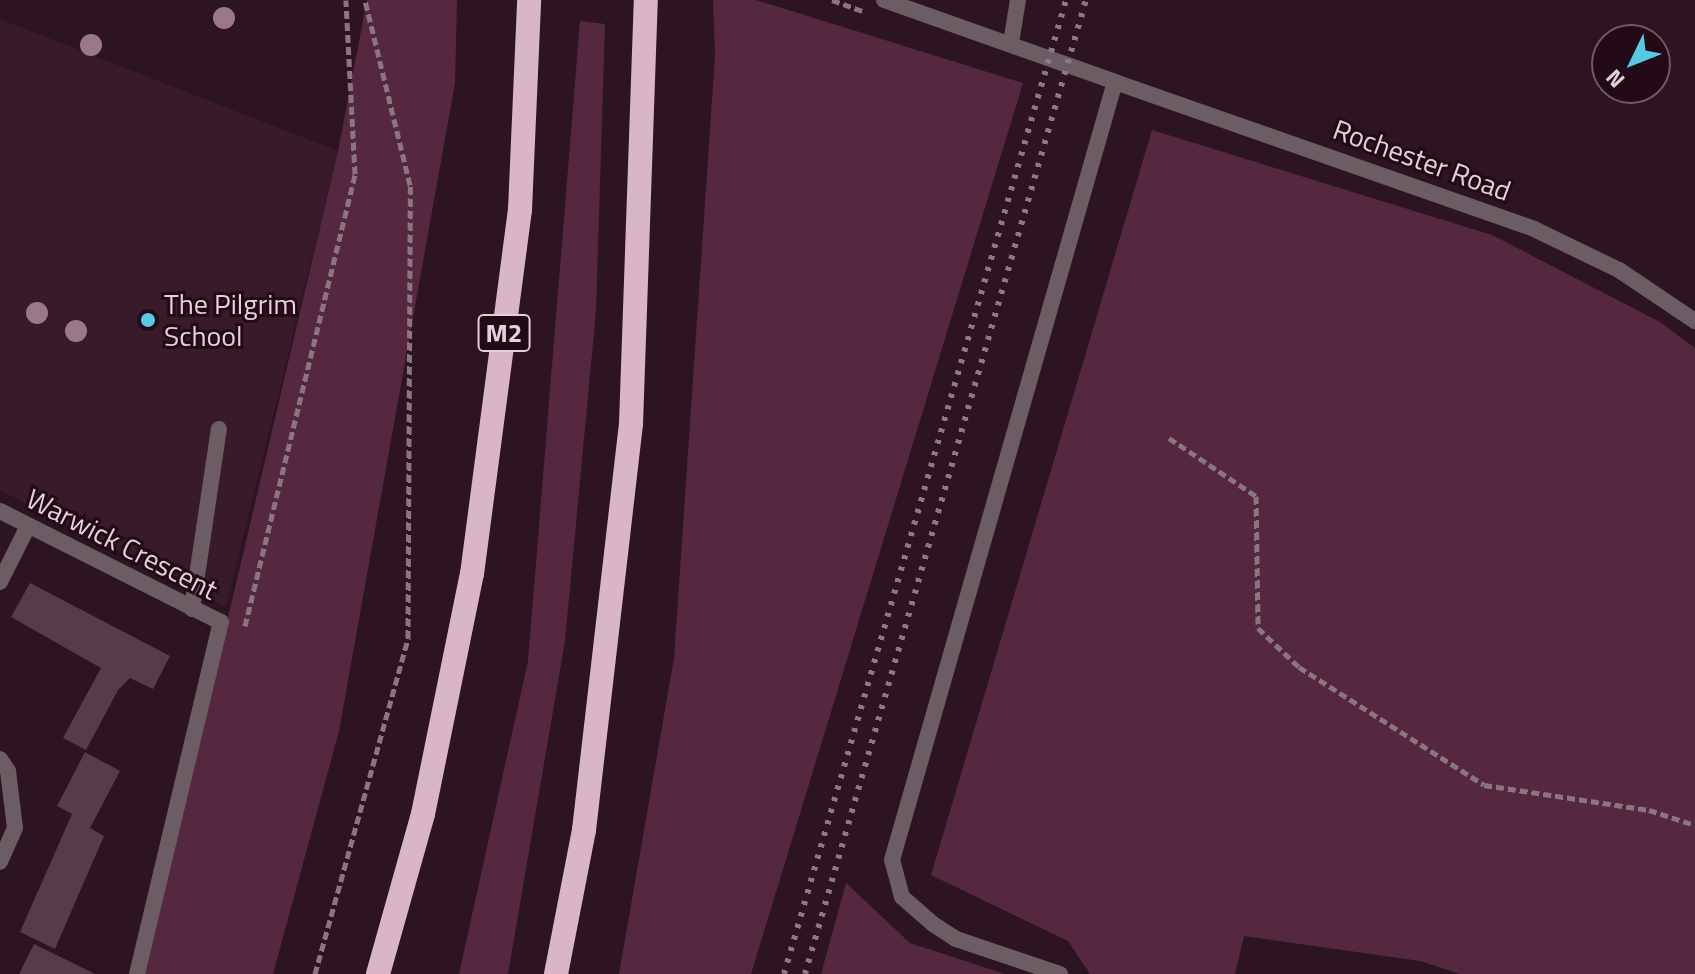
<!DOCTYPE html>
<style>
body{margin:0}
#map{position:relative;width:1695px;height:974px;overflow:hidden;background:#2d1421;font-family:"Titillium Web",sans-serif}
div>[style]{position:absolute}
.built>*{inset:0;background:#391a2b}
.green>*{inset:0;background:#552840}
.building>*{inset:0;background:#573b49}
.path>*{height:5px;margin-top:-2.5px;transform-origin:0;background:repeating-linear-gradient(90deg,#8b7580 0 8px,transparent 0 12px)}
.service>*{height:16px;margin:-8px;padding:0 8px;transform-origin:8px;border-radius:8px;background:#6b5d63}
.minor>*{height:16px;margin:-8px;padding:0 8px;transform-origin:8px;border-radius:8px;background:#6b5d63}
.tertiary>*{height:16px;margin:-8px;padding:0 8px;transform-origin:8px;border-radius:8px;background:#6b5d63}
.motorway>*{height:24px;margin:-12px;padding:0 12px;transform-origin:12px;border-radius:12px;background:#d9b6c6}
.rail>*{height:6px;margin-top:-3px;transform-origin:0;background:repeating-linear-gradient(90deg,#8e7883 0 4px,transparent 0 12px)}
.trees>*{width:22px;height:22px;margin:-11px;border-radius:50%;background:#9a7888}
.dots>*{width:22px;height:22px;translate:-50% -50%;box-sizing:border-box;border:4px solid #220a18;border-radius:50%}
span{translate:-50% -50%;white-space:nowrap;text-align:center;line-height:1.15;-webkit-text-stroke:6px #220a18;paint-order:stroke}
.shield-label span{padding:2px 6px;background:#220a18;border:2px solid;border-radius:6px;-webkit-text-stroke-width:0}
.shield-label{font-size:26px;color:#e3d0d9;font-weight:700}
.street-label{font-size:28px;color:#e3d0d9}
.poi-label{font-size:28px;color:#e3d0d9}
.left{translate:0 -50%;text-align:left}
.north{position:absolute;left:1591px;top:24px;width:80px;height:80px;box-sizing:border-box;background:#220a18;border:2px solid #6f5965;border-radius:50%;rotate:227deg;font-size:22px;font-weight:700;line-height:32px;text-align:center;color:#e3d0d9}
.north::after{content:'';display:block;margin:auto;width:28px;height:36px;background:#58c9e3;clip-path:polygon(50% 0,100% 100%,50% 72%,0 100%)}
</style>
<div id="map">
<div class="built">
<div style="clip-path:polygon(0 19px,338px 151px,226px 607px,0 490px)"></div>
</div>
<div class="green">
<div style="clip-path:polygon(367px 0,457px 0,455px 83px,339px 731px,273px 974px,144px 974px,338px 151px)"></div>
<div style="clip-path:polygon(713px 0,756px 0,1023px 83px,751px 974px,619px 974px,674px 658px,715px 56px)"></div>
<div style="clip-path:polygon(580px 21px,605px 24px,596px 311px,565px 641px,508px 974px,459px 974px,528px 661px)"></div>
<div style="clip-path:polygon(1152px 130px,1492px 235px,1660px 322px,1695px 348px,1695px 974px,1460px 974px,1420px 961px,1244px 936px,1235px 974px,1090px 974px,1068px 941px,931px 875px)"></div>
<div style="clip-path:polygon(846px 883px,910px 943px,1005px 974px,821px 974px)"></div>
</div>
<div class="building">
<div style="clip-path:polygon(30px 583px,170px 656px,153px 689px,130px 678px,118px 690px,86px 750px,63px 738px,101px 668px,11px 617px)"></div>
<div style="clip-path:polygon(85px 752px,120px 771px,90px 828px,104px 836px,55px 949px,20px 932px,72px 814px,57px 806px)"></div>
<div style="clip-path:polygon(34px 944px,95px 974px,19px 974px)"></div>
</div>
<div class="path">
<div style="left:832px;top:0;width:35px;rotate:20deg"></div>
<div style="left:1169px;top:438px;width:105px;rotate:33.7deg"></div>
<div style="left:1256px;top:496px;width:132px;rotate:89.1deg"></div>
<div style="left:1258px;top:628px;width:57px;rotate:43.6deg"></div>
<div style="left:1299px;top:667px;width:219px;rotate:32.5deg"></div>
<div style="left:1484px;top:785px;width:167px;rotate:8.6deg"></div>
<div style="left:1649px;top:810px;width:48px;rotate:18.1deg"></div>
<div style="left:245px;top:626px;width:465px;rotate:-76.3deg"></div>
<div style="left:355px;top:174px;width:174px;rotate:-93deg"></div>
<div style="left:315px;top:974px;width:349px;rotate:-74.5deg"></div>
<div style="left:408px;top:638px;width:453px;rotate:-89.7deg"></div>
<div style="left:410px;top:185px;width:190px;rotate:-103.7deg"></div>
</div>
<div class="service">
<div style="left:192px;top:609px;width:182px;rotate:-81.5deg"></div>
<div style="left:137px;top:974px;width:362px;rotate:-76.6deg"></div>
</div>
<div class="minor">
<div style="left:1011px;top:43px;width:44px;rotate:-80.8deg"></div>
<div style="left:0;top:511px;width:247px;rotate:26.7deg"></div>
<div style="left:0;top:582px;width:63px;rotate:-63.4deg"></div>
<div style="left:0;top:759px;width:14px;rotate:56deg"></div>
<div style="left:8px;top:771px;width:57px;rotate:83deg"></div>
<div style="left:15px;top:828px;width:37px;rotate:114deg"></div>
<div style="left:1060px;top:974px;width:110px;rotate:-161.4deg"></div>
<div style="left:956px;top:939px;width:27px;rotate:-147deg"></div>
<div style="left:933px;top:924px;width:41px;rotate:-138.9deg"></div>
<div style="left:902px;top:897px;width:38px;rotate:-105deg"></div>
<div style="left:892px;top:860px;width:809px;rotate:-74.01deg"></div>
<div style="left:1115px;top:82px;width:444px;rotate:19.3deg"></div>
<div style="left:1534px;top:229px;width:94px;rotate:25.8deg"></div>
<div style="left:1619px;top:270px;width:92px;rotate:33.9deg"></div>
</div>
<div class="tertiary">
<div style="left:884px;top:0;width:245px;rotate:19.5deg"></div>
</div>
<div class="motorway">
<div style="left:378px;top:974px;width:166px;rotate:-74.3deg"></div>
<div style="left:423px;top:814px;width:245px;rotate:-78.5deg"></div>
<div style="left:472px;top:574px;width:367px;rotate:-82.5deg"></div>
<div style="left:520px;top:210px;width:210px;rotate:-87.5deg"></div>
<div style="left:556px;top:974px;width:147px;rotate:-79deg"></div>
<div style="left:584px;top:830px;width:409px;rotate:-83.4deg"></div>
<div style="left:631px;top:424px;width:424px;rotate:-88deg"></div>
</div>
<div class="rail">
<div style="left:784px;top:974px;width:1014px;rotate:-73.85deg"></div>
<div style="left:805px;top:974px;width:1014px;rotate:-73.91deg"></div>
</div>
<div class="trees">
<div style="left:224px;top:18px"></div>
<div style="left:91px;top:45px"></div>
<div style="left:37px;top:313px"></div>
<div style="left:76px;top:331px"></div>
</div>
<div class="dots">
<div style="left:148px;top:320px;background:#58c9e3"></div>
</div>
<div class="shield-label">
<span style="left:504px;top:333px">M2</span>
</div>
<div class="street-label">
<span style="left:1422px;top:160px;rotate:20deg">Rochester Road</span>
<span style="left:122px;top:544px;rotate:27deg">Warwick Crescent</span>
</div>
<div class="poi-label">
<span class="left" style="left:164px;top:320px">The Pilgrim<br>School</span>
</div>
<div class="north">N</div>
</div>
